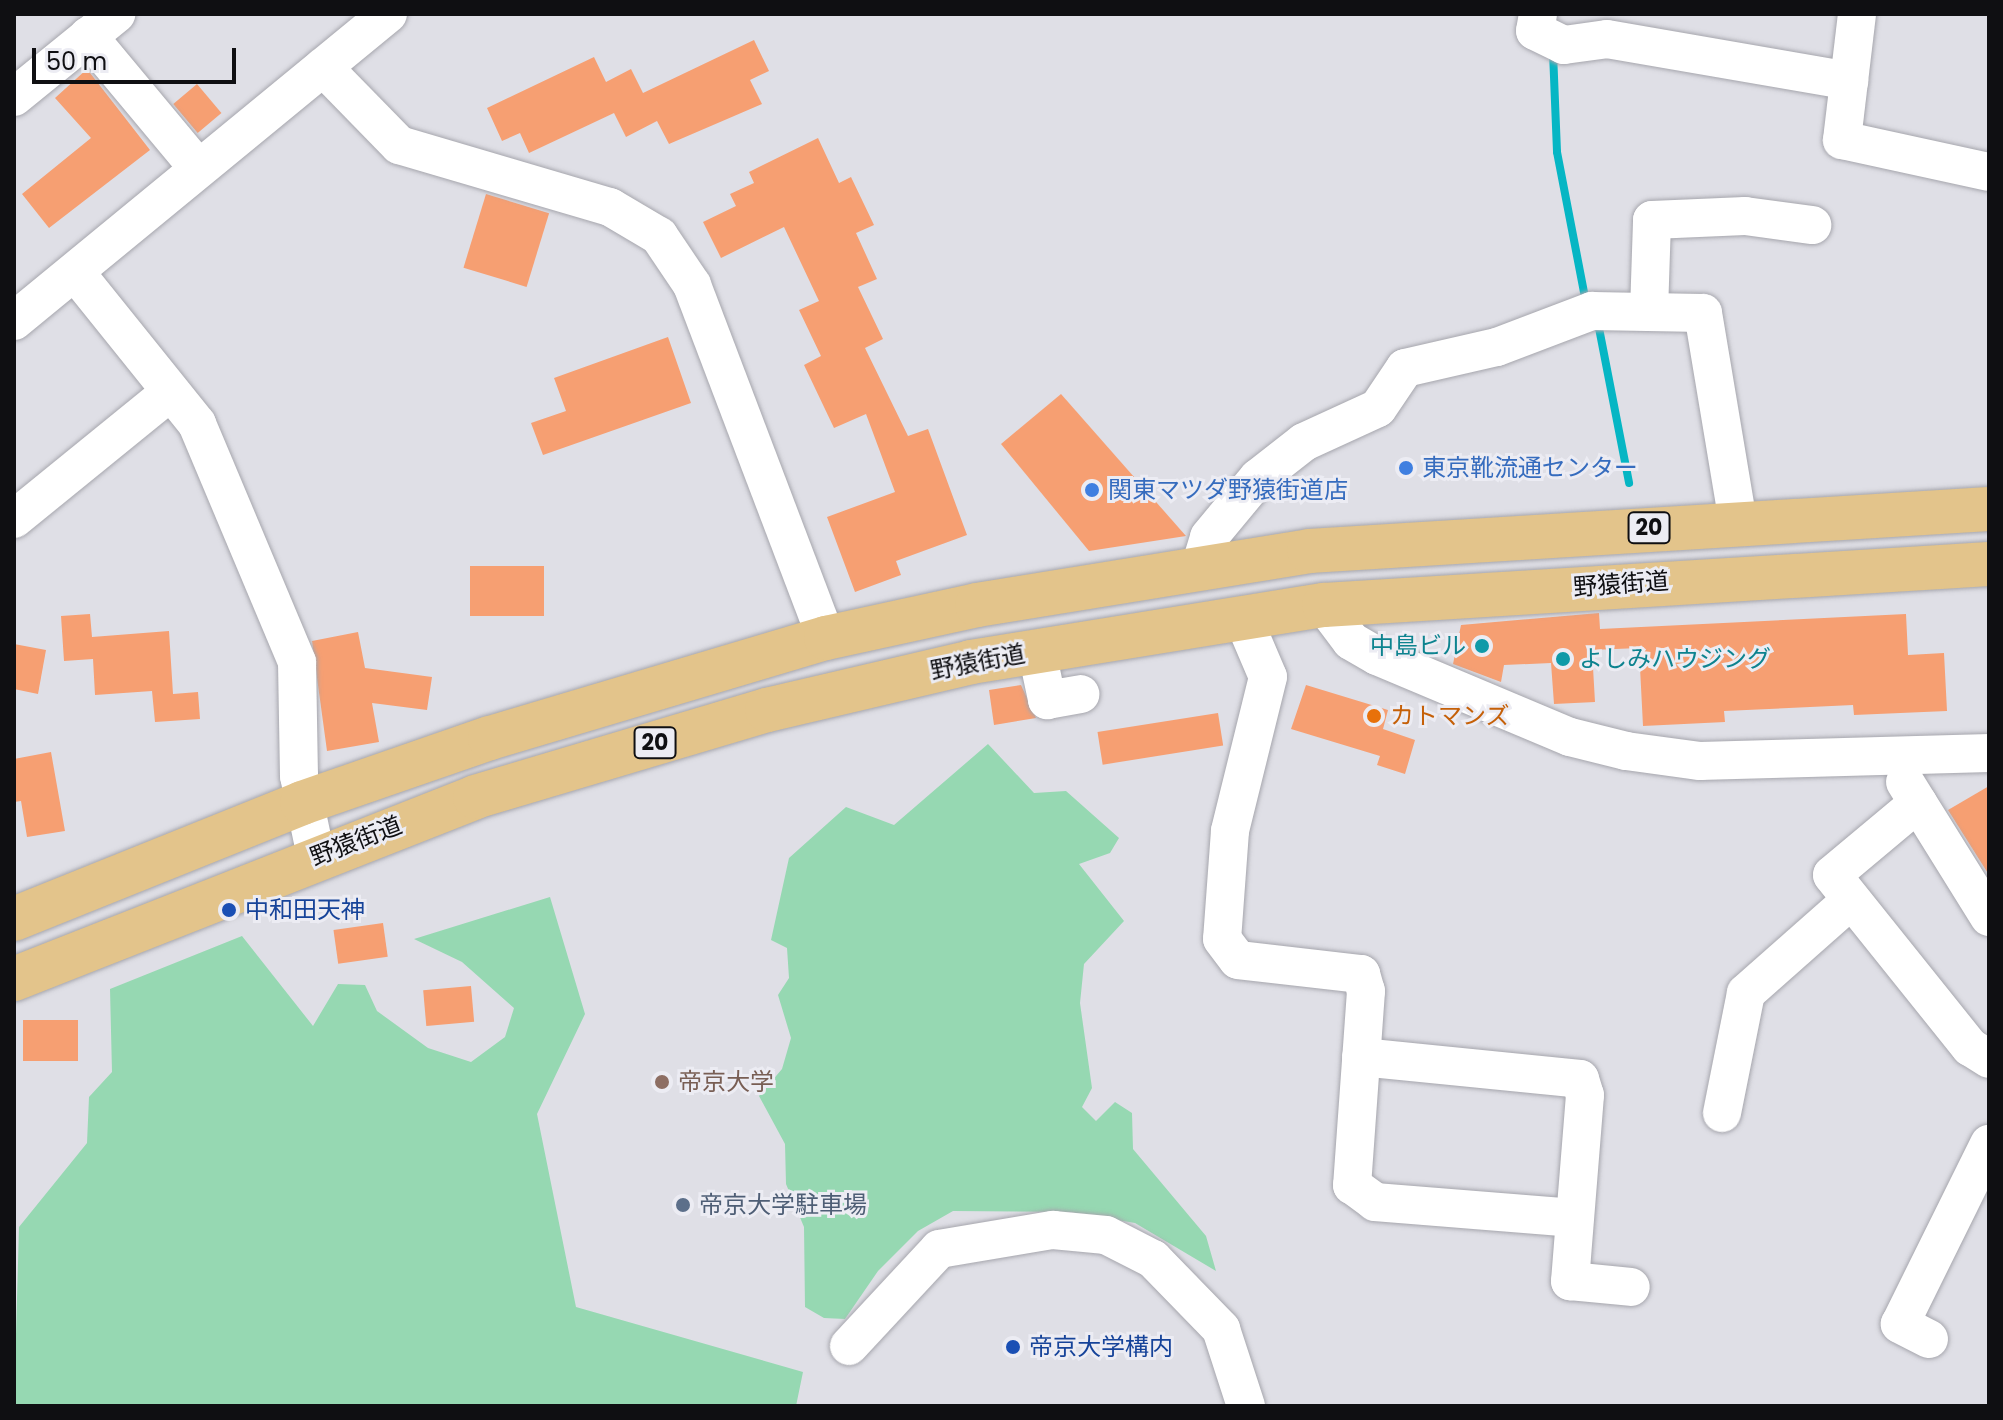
<!DOCTYPE html>
<meta charset="utf-8">
<style>
body{margin:0}
#map{position:relative;width:2003px;height:1420px;overflow:hidden;background:#dfdfe6;font-family:Poppins,"Noto Sans JP",sans-serif}
div>[style]{position:absolute}
.green>*{inset:0;background:#96d8b2}
.stream>*{height:8px;margin:-4px;padding:0 4px;transform-origin:4px;border-radius:4px;background:#06b6c4}
.building>*{inset:0;background:#f69f72;transform-origin:0 0}
.roads{filter:drop-shadow(0 0 2px #a6a6ad) drop-shadow(0 0 2px #a6a6ad)}
.minor>*{height:38px;margin:-19px;padding:0 19px;transform-origin:19px;border-radius:19px;background:#fff}
.major>*{height:44px;margin:-22px;padding:0 22px;transform-origin:22px;border-radius:22px;background:#e3c48b}
.dots>*{width:22px;height:22px;translate:-50% -50%;box-sizing:border-box;border:4px solid #ececf3;border-radius:50%}
span{translate:-50% -50%;white-space:nowrap;text-align:center;line-height:1.15;-webkit-text-stroke:6px #ececf3;paint-order:stroke}
.shield-label span{padding:2px 6px;background:#ececf3;border:2px solid;border-radius:6px;-webkit-text-stroke-width:0}
.shield-label{font-size:22px;color:#0f0f12;font-weight:700}
.shop-label{font-size:24px;color:#366cbe}
.left{translate:0 -50%;text-align:left}
.street-label{font-size:24px;color:#0f0f12}
.culture-label{font-size:24px;color:#0d838f}
.right{translate:-100% -50%;text-align:right}
.food-label{font-size:24px;color:#c56008}
.transit-label{font-size:24px;color:#164399}
.education-label{font-size:24px;color:#785e54}
.service-label{font-size:24px;color:#4e5e75}
.frame{position:absolute;inset:0;border:16px solid #0f0f12;pointer-events:none}
.scale{position:absolute;left:32px;top:48px;width:204px;height:36px;box-sizing:border-box;border:4px solid #0f0f12;border-top:0;padding-left:10px;font-size:24px;line-height:28px;white-space:nowrap;color:#0f0f12;-webkit-text-stroke:6px #ececf3;paint-order:stroke}
</style>
<div id="map">
<div class="green">
<div style="clip-path:polygon(988px 744px,1034px 793px,1066px 791px,1119px 838px,1110px 853px,1079px 864px,1124px 921px,1084px 964px,1080px 1003px,1092px 1088px,1082px 1107px,1096px 1121px,1115px 1102px,1132px 1113px,1133px 1149px,1206px 1236px,1216px 1271px,1135px 1223px,1070px 1212px,953px 1211px,918px 1231px,878px 1271px,845px 1319px,824px 1318px,805px 1307px,804px 1227px,786px 1184px,785px 1144px,759px 1096px,782px 1069px,791px 1038px,778px 995px,789px 978px,787px 948px,771px 940px,789px 858px,846px 807px,894px 825px)"></div>
<div style="clip-path:polygon(550px 897px,585px 1014px,537px 1114px,576px 1307px,803px 1372px,796px 1406px,14px 1406px,19px 1227px,87px 1143px,89px 1097px,112px 1072px,110px 989px,242px 936px,313px 1026px,338px 984px,365px 985px,377px 1011px,428px 1048px,471px 1062px,505px 1037px,514px 1008px,462px 962px,414px 939px)"></div>
</div>
<div class="stream">
<div style="left:1553px;top:52px;width:100px;rotate:87.7deg"></div>
<div style="left:1557px;top:152px;width:143px;rotate:79.1deg"></div>
<div style="left:1598px;top:323px;width:163px;rotate:79deg"></div>
</div>
<div class="building">
<div style="clip-path:polygon(754px 40px,769px 71px,750px 80px,762px 104px,669px 144px,657px 121px,626px 137px,614px 113px,529px 153px,520px 133px,502px 141px,487px 108px,594px 57px,606px 82px,631px 69px,643px 93px)"></div>
<div style="clip-path:polygon(87px 69px,150px 150px,49px 228px,22px 194px,91px 138px,55px 98px)"></div>
<div style="left:197px;top:84px;width:38px;height:31px;rotate:50deg"></div>
<div style="clip-path:polygon(818px 138px,839px 183px,851px 177px,874px 225px,856px 233px,877px 279px,858px 287px,883px 339px,865px 348px,908px 436px,928px 429px,967px 535px,896px 561px,901px 575px,855px 592px,827px 517px,895px 492px,866px 414px,834px 428px,804px 365px,821px 356px,799px 310px,819px 301px,784px 227px,721px 258px,703px 222px,736px 206px,730px 194px,754px 183px,749px 172px)"></div>
<div style="left:486px;top:194px;width:66px;height:77px;rotate:17deg"></div>
<div style="clip-path:polygon(668px 337px,691px 403px,543px 455px,531px 423px,566px 411px,554px 378px)"></div>
<div style="clip-path:polygon(1061px 394px,1186px 536px,1089px 551px,1001px 444px)"></div>
<div style="left:470px;top:566px;width:74px;height:50px"></div>
<div style="clip-path:polygon(1599px 613px,1600px 629px,1906px 614px,1908px 655px,1944px 653px,1947px 711px,1854px 715px,1853px 705px,1724px 711px,1725px 722px,1643px 726px,1639px 648px,1592px 650px,1595px 702px,1554px 704px,1551px 663px,1504px 665px,1501px 682px,1453px 664px,1461px 625px)"></div>
<div style="clip-path:polygon(90px 614px,92px 637px,169px 631px,173px 694px,198px 692px,200px 719px,155px 722px,152px 691px,95px 695px,93px 659px,64px 661px,61px 616px)"></div>
<div style="clip-path:polygon(358px 632px,365px 668px,432px 677px,427px 710px,372px 703px,379px 742px,327px 751px,312px 641px)"></div>
<div style="clip-path:polygon(14px 644px,46px 650px,38px 694px,14px 689px)"></div>
<div style="clip-path:polygon(1021px 685px,1036px 718px,994px 725px,989px 690px)"></div>
<div style="clip-path:polygon(1306px 685px,1388px 710px,1383px 729px,1415px 740px,1405px 774px,1377px 765px,1380px 756px,1291px 729px)"></div>
<div style="left:1218px;top:713px;width:33px;height:122px;rotate:81deg"></div>
<div style="clip-path:polygon(51px 752px,65px 831px,27px 837px,21px 801px,14px 802px,14px 759px)"></div>
<div style="clip-path:polygon(1989px 786px,1989px 875px,1948px 810px)"></div>
<div style="left:383px;top:923px;width:34px;height:50px;rotate:82deg"></div>
<div style="left:471px;top:986px;width:36px;height:48px;rotate:85deg"></div>
<div style="left:23px;top:1020px;width:55px;height:41px"></div>
</div>
<div class="roads">
<div class="minor">
<div style="left:1538px;top:14px;width:17px;rotate:100deg"></div>
<div style="left:1535px;top:31px;width:32px;rotate:26deg"></div>
<div style="left:1564px;top:45px;width:43px;rotate:-7.9deg"></div>
<div style="left:1607px;top:39px;width:246px;rotate:9.8deg"></div>
<div style="left:1857px;top:14px;width:127px;rotate:96.8deg"></div>
<div style="left:1842px;top:140px;width:150px;rotate:12.3deg"></div>
<div style="left:88px;top:36px;width:172px;rotate:50.2deg"></div>
<div style="left:323px;top:67px;width:109px;rotate:45.7deg"></div>
<div style="left:399px;top:145px;width:220px;rotate:16.4deg"></div>
<div style="left:610px;top:207px;width:57px;rotate:30.6deg"></div>
<div style="left:659px;top:236px;width:59px;rotate:56deg"></div>
<div style="left:692px;top:285px;width:378px;rotate:69.2deg"></div>
<div style="left:14px;top:97px;width:132px;rotate:-39.1deg"></div>
<div style="left:75px;top:272px;width:195px;rotate:51.2deg"></div>
<div style="left:197px;top:424px;width:258px;rotate:67.2deg"></div>
<div style="left:297px;top:662px;width:114px;rotate:89deg"></div>
<div style="left:299px;top:776px;width:82px;rotate:78deg"></div>
<div style="left:1649px;top:312px;width:92px;rotate:-88.1deg"></div>
<div style="left:1652px;top:220px;width:93px;rotate:-2.5deg"></div>
<div style="left:1745px;top:216px;width:68px;rotate:7.7deg"></div>
<div style="left:14px;top:321px;width:484px;rotate:-39.4deg"></div>
<div style="left:14px;top:519px;width:201px;rotate:-39.1deg"></div>
<div style="left:1200px;top:567px;width:31px;rotate:-73deg"></div>
<div style="left:1209px;top:537px;width:77px;rotate:-50.3deg"></div>
<div style="left:1258px;top:478px;width:58px;rotate:-38deg"></div>
<div style="left:1304px;top:442px;width:81px;rotate:-24.7deg"></div>
<div style="left:1378px;top:408px;width:48px;rotate:-56deg"></div>
<div style="left:1405px;top:368px;width:94px;rotate:-12.9deg"></div>
<div style="left:1497px;top:347px;width:102px;rotate:-20.8deg"></div>
<div style="left:1592px;top:311px;width:111px;rotate:1deg"></div>
<div style="left:1703px;top:313px;width:213px;rotate:80.5deg"></div>
<div style="left:1324px;top:605px;width:45px;rotate:53.1deg"></div>
<div style="left:1351px;top:641px;width:30px;rotate:30deg"></div>
<div style="left:1377px;top:656px;width:209px;rotate:22.8deg"></div>
<div style="left:1570px;top:737px;width:58px;rotate:14deg"></div>
<div style="left:1626px;top:751px;width:75px;rotate:7.7deg"></div>
<div style="left:1700px;top:761px;width:289px;rotate:-1.6deg"></div>
<div style="left:1242px;top:616px;width:66px;rotate:66.9deg"></div>
<div style="left:1268px;top:677px;width:159px;rotate:103.9deg"></div>
<div style="left:1230px;top:831px;width:108px;rotate:94.2deg"></div>
<div style="left:1222px;top:939px;width:26px;rotate:53deg"></div>
<div style="left:1238px;top:960px;width:124px;rotate:6.5deg"></div>
<div style="left:1361px;top:974px;width:18px;rotate:74deg"></div>
<div style="left:1366px;top:991px;width:195px;rotate:94.1deg"></div>
<div style="left:1352px;top:1185px;width:29px;rotate:36deg"></div>
<div style="left:1375px;top:1202px;width:200px;rotate:4.6deg"></div>
<div style="left:1041px;top:671px;width:30px;rotate:78deg"></div>
<div style="left:1047px;top:700px;width:34px;rotate:-10deg"></div>
<div style="left:1905px;top:782px;width:159px;rotate:58.1deg"></div>
<div style="left:1918px;top:803px;width:112px;rotate:140.1deg"></div>
<div style="left:1832px;top:875px;width:221px;rotate:51.3deg"></div>
<div style="left:1970px;top:1047px;width:22px;rotate:32deg"></div>
<div style="left:1361px;top:1057px;width:220px;rotate:5.7deg"></div>
<div style="left:1580px;top:1079px;width:17px;rotate:73deg"></div>
<div style="left:1585px;top:1095px;width:187px;rotate:94.6deg"></div>
<div style="left:1570px;top:1281px;width:61px;rotate:5.6deg"></div>
<div style="left:1722px;top:1113px;width:122px;rotate:-78.7deg"></div>
<div style="left:1746px;top:993px;width:137px;rotate:-41.5deg"></div>
<div style="left:1929px;top:1339px;width:33px;rotate:-153deg"></div>
<div style="left:1900px;top:1324px;width:201px;rotate:-63.7deg"></div>
<div style="left:849px;top:1346px;width:132px;rotate:-47.1deg"></div>
<div style="left:939px;top:1249px;width:116px;rotate:-9.5deg"></div>
<div style="left:1053px;top:1230px;width:53px;rotate:5.4deg"></div>
<div style="left:1106px;top:1235px;width:53px;rotate:27.1deg"></div>
<div style="left:1153px;top:1259px;width:98px;rotate:45.8deg"></div>
<div style="left:1221px;top:1329px;width:81px;rotate:72deg"></div>
</div>
<div class="major">
<div style="left:14px;top:919px;width:310px;rotate:-21.9deg"></div>
<div style="left:302px;top:803px;width:199px;rotate:-19.1deg"></div>
<div style="left:490px;top:738px;width:351px;rotate:-16.6deg"></div>
<div style="left:826px;top:638px;width:155px;rotate:-12.3deg"></div>
<div style="left:977px;top:605px;width:336px;rotate:-9.2deg"></div>
<div style="left:1309px;top:551px;width:681px;rotate:-3.53deg"></div>
<div style="left:14px;top:979px;width:496px;rotate:-21.5deg"></div>
<div style="left:475px;top:797px;width:305px;rotate:-16.6deg"></div>
<div style="left:767px;top:710px;width:210px;rotate:-13.2deg"></div>
<div style="left:971px;top:662px;width:358px;rotate:-9.2deg"></div>
<div style="left:1324px;top:605px;width:666px;rotate:-3.53deg"></div>
</div>
</div>
<div class="dots">
<div style="left:1406px;top:468px;background:#3f7fe0"></div>
<div style="left:1092px;top:490px;background:#3f7fe0"></div>
<div style="left:1482px;top:646px;background:#0f9aa8"></div>
<div style="left:1563px;top:659px;background:#0f9aa8"></div>
<div style="left:1374px;top:716px;background:#e8710a"></div>
<div style="left:229px;top:910px;background:#1a4fb4"></div>
<div style="left:662px;top:1082px;background:#8d6e63"></div>
<div style="left:683px;top:1205px;background:#5c6f8a"></div>
<div style="left:1013px;top:1347px;background:#1a4fb4"></div>
</div>
<div class="shield-label">
<span style="left:1649px;top:528px">20</span>
<span style="left:655px;top:743px">20</span>
</div>
<div class="shop-label">
<span class="left" style="left:1422px;top:468px">東京靴流通センター</span>
<span class="left" style="left:1108px;top:490px">関東マツダ野猿街道店</span>
</div>
<div class="street-label">
<span style="left:1621px;top:584px;rotate:-4deg">野猿街道</span>
<span style="left:978px;top:662px;rotate:-11deg">野猿街道</span>
<span style="left:356px;top:841px;rotate:-21deg">野猿街道</span>
</div>
<div class="culture-label">
<span class="right" style="left:1466px;top:646px">中島ビル</span>
<span class="left" style="left:1579px;top:659px">よしみハウジング</span>
</div>
<div class="food-label">
<span class="left" style="left:1390px;top:716px">カトマンズ</span>
</div>
<div class="transit-label">
<span class="left" style="left:245px;top:910px">中和田天神</span>
<span class="left" style="left:1029px;top:1347px">帝京大学構内</span>
</div>
<div class="education-label">
<span class="left" style="left:678px;top:1082px">帝京大学</span>
</div>
<div class="service-label">
<span class="left" style="left:699px;top:1205px">帝京大学駐車場</span>
</div>
<div class="frame"></div>
<div class="scale">50 m</div>
</div>
